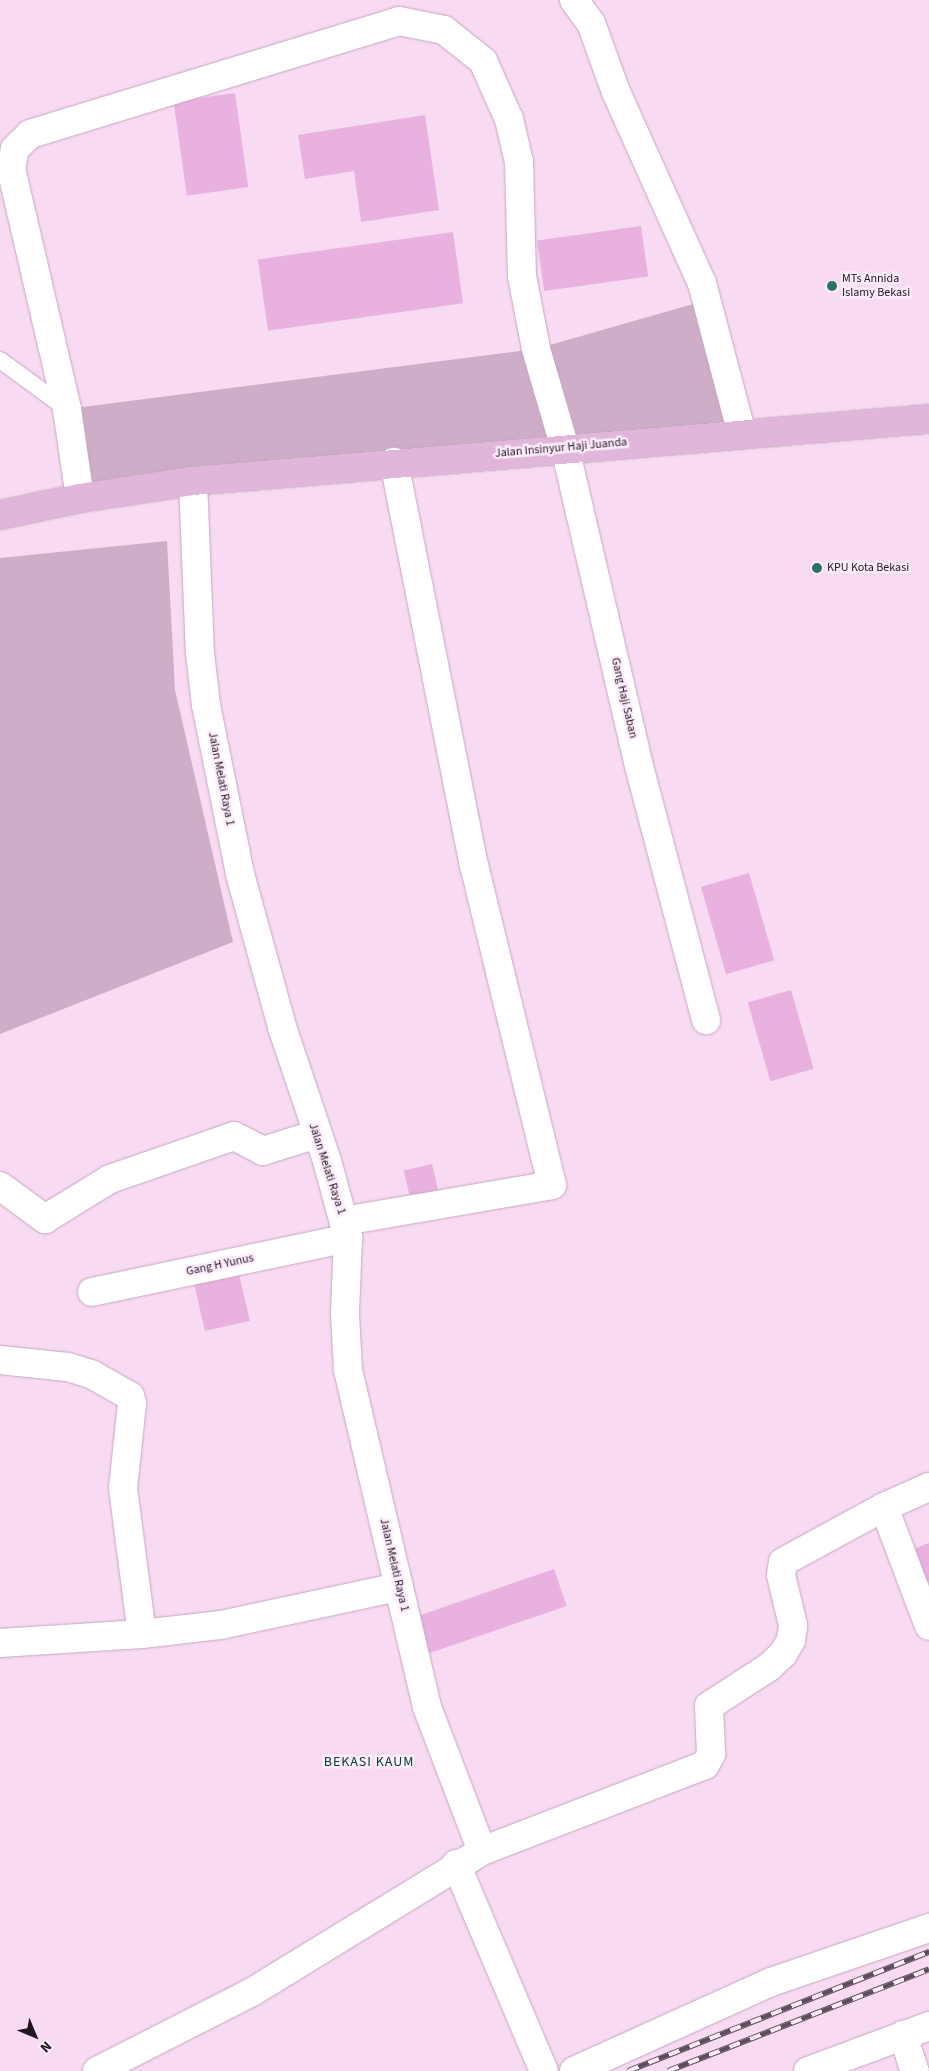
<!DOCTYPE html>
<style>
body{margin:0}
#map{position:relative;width:929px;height:2071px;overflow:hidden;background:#f8daf3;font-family:"Source Sans 3",sans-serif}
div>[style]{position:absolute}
.green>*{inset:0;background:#ceadc8}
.building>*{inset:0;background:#e9b1e0;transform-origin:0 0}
.roads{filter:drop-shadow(0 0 1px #c5a8c0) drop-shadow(0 0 1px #c5a8c0)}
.lane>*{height:16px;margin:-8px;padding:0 8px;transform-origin:8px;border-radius:8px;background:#fff}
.street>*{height:28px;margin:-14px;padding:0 14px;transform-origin:14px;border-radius:14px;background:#fff}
.primary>*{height:28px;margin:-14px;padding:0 14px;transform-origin:14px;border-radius:14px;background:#e0b7da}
.rail>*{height:5.5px;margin-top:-2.75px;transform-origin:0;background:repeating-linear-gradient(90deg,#feecfb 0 11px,#5d4e5a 0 22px);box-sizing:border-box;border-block:1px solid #5d4e5a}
.dots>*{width:14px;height:14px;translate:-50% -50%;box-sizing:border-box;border:2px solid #feecfb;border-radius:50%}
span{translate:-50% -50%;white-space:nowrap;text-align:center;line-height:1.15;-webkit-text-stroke:5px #feecfb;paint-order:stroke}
.poi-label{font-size:12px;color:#20161e}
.left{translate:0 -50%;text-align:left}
.street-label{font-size:12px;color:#20161e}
.neighbourhood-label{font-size:14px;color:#01413a;letter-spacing:1px}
.north{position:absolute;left:10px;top:2011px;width:50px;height:50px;-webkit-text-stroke:4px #feecfb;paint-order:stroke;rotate:135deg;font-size:14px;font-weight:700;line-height:20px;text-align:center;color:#20161e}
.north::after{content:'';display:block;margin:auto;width:18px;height:22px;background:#20161e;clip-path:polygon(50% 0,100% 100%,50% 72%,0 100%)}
</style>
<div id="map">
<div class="green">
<div style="clip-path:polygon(707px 300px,742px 434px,80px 498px,67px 409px,536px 349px)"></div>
<div style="clip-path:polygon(167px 541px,175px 690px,233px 942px,0 1034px,0 558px)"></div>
</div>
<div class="building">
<div style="left:235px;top:93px;width:95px;height:62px;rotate:82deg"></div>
<div style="clip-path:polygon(425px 115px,439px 210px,361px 222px,354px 171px,305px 179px,298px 135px)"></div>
<div style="left:641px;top:226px;width:51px;height:105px;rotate:82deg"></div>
<div style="left:453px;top:232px;width:72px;height:197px;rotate:82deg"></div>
<div style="left:749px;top:873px;width:91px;height:50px;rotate:74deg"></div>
<div style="left:791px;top:990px;width:82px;height:45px;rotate:74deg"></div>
<div style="left:432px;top:1164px;width:32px;height:29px;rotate:77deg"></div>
<div style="left:239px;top:1274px;width:48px;height:46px;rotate:77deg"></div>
<div style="clip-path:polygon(929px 1543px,929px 1582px,921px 1585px,908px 1551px)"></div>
<div style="left:554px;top:1569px;width:39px;height:151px;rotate:71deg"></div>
</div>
<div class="roads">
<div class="lane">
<div style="left:0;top:360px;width:83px;rotate:36.2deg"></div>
</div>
<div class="street">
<div style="left:574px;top:0;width:29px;rotate:54deg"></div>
<div style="left:591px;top:23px;width:73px;rotate:70.1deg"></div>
<div style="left:616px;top:92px;width:209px;rotate:65.8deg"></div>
<div style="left:702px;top:283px;width:156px;rotate:75.2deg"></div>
<div style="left:193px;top:481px;width:172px;rotate:87.7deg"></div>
<div style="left:200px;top:653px;width:52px;rotate:83.4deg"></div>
<div style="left:206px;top:705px;width:172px;rotate:78.6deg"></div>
<div style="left:240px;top:874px;width:159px;rotate:74.6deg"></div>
<div style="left:282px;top:1027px;width:141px;rotate:71.4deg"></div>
<div style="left:327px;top:1161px;width:80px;rotate:74.7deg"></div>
<div style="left:348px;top:1238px;width:75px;rotate:92.3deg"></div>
<div style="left:345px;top:1313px;width:57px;rotate:87deg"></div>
<div style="left:348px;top:1370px;width:346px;rotate:76.8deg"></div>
<div style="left:427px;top:1707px;width:154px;rotate:69.1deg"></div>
<div style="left:80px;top:498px;width:90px;rotate:-98.3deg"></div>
<div style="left:67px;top:409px;width:246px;rotate:-103.1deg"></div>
<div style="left:11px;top:169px;width:20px;rotate:-79deg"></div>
<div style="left:15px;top:149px;width:21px;rotate:-45deg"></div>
<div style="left:30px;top:134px;width:386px;rotate:-17deg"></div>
<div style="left:399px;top:21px;width:46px;rotate:11.3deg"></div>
<div style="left:444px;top:30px;width:50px;rotate:38.5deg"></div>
<div style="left:483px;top:61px;width:64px;rotate:65.9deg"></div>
<div style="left:509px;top:119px;width:44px;rotate:76.9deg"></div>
<div style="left:519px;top:162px;width:114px;rotate:88.5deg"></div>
<div style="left:522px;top:276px;width:74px;rotate:79.1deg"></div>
<div style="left:536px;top:349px;width:103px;rotate:73.7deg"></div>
<div style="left:565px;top:448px;width:326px;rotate:76.9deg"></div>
<div style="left:639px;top:766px;width:263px;rotate:75.2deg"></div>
<div style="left:0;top:1186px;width:56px;rotate:36.3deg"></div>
<div style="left:45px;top:1219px;width:76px;rotate:-31.6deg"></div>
<div style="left:110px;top:1179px;width:131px;rotate:-19.1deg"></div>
<div style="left:234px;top:1136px;width:33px;rotate:27deg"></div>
<div style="left:263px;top:1151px;width:57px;rotate:-17.5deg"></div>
<div style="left:344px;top:1221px;width:211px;rotate:-9.8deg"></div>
<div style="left:552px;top:1185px;width:328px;rotate:-103.7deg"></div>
<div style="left:474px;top:866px;width:412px;rotate:-101.2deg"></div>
<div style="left:92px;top:1292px;width:262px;rotate:-11.9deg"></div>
<div style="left:0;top:1360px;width:68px;rotate:5.9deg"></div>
<div style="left:68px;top:1367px;width:24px;rotate:17deg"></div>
<div style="left:91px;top:1374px;width:45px;rotate:29.4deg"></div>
<div style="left:130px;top:1396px;width:7px;rotate:74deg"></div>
<div style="left:132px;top:1403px;width:85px;rotate:96deg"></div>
<div style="left:123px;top:1488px;width:147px;rotate:82.6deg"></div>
<div style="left:884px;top:1507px;width:127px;rotate:69.3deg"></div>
<div style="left:0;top:1643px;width:142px;rotate:-3.6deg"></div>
<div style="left:142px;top:1634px;width:80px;rotate:-6.5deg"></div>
<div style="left:221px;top:1625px;width:182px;rotate:-12.1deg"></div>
<div style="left:456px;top:1864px;width:225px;rotate:67deg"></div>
<div style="left:903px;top:2035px;width:38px;rotate:72deg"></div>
<div style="left:97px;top:2071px;width:174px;rotate:-27deg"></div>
<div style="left:252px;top:1992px;width:270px;rotate:-31.5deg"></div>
<div style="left:482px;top:1851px;width:239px;rotate:-21.1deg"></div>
<div style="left:705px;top:1765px;width:13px;rotate:-61deg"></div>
<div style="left:711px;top:1754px;width:48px;rotate:-92.4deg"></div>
<div style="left:709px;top:1706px;width:72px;rotate:-33deg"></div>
<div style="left:769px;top:1667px;width:19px;rotate:-43deg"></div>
<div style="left:783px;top:1654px;width:16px;rotate:-60deg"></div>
<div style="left:791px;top:1640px;width:15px;rotate:-82deg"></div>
<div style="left:793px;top:1625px;width:51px;rotate:-103.5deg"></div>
<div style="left:781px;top:1575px;width:13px;rotate:-81deg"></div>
<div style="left:783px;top:1562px;width:115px;rotate:-28.6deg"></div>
<div style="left:884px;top:1507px;width:49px;rotate:-24deg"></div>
<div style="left:574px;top:2071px;width:216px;rotate:-24.3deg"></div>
<div style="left:771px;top:1982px;width:167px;rotate:-18.9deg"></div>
<div style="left:808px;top:2071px;width:129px;rotate:-20.4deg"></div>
</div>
<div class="primary">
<div style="left:0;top:515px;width:82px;rotate:-12deg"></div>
<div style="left:80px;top:498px;width:114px;rotate:-8.6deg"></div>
<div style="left:193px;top:481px;width:739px;rotate:-4.82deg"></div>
</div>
</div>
<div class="rail">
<div style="left:628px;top:2071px;width:324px;rotate:-21.6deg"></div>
<div style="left:668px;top:2071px;width:280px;rotate:-21.3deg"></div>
</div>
<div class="dots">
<div style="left:832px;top:286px;background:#2a7166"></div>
<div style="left:817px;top:568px;background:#2a7166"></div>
</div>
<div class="poi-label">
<span class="left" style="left:842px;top:286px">MTs Annida<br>Islamy Bekasi</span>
<span class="left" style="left:827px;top:568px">KPU Kota Bekasi</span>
</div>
<div class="street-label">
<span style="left:561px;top:448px;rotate:-5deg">Jalan Insinyur Haji Juanda</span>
<span style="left:624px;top:698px;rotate:77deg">Gang Haji Saban</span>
<span style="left:221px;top:779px;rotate:79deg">Jalan Melati Raya 1</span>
<span style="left:327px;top:1169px;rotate:72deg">Jalan Melati Raya 1</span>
<span style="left:220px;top:1265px;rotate:-12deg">Gang H Yunus</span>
<span style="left:394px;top:1565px;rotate:77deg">Jalan Melati Raya 1</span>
</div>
<div class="neighbourhood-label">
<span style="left:369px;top:1762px">BEKASI KAUM</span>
</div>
<div class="north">N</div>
</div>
